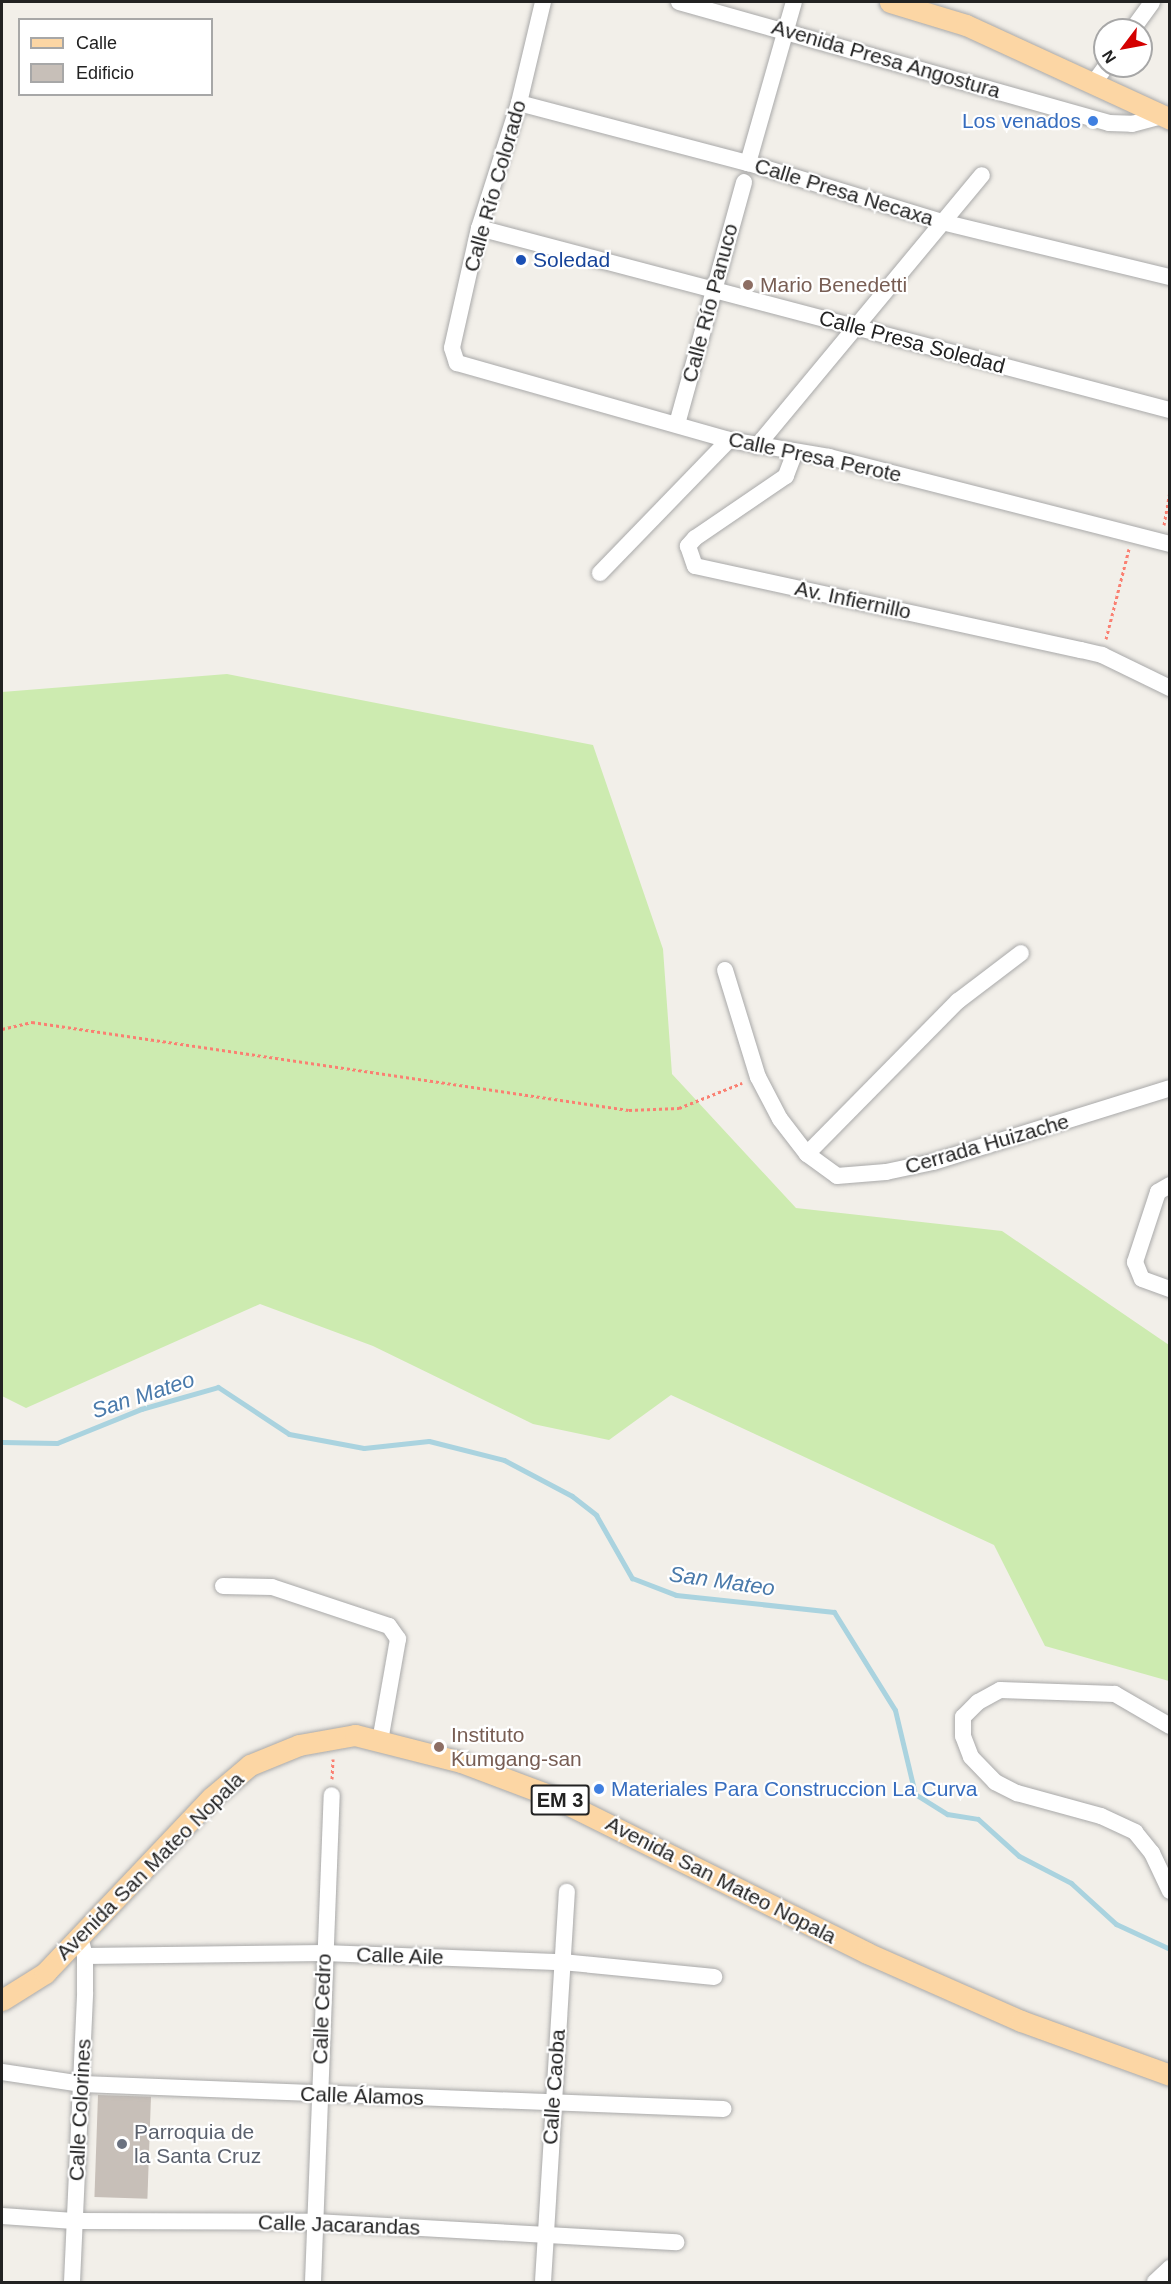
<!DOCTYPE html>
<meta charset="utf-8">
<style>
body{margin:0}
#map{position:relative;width:1171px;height:2284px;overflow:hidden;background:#f2efe9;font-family:Helvetica,sans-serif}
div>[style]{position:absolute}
.grass>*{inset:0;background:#cdebb0}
.stream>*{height:5px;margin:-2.5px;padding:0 2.5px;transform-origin:2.5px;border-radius:2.5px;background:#aad3df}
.building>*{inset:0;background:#c7bfb8;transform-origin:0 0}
.path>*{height:3px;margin-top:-1.5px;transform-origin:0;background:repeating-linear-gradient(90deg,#fa8072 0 3px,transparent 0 6px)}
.roads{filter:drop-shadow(0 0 2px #a9a9a9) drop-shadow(0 0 2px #a9a9a9)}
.minor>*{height:16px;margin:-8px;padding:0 8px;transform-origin:8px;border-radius:8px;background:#fff}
.major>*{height:21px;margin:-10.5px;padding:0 10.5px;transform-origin:10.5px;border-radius:10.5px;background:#fcd6a4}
.dots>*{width:16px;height:16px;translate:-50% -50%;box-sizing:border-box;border:3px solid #fff;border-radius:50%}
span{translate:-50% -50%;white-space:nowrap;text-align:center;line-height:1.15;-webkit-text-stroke:4.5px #fff;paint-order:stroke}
.shield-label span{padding:2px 4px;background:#fff;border:2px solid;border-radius:4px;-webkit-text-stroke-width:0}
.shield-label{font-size:20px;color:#222;font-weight:700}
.street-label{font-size:21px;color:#222}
.shop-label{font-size:21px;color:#366cbe}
.right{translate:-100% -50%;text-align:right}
.left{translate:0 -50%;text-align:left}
.transit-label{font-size:21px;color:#164399}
.education-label{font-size:21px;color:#785e54}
.worship-label{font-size:21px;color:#5b616d}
.water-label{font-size:22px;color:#4a7aab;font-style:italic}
.frame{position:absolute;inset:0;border:3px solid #222;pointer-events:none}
.legend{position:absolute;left:18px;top:18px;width:195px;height:78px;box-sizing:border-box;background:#fff;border:2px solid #a7a7a7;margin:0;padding:8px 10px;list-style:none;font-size:18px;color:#222}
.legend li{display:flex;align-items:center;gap:12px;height:30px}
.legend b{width:30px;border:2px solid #a7a7a7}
.north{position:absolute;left:1093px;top:18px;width:60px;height:60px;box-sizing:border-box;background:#fff;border:2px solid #a7a7a7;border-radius:50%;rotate:238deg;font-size:16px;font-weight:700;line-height:24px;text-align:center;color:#222}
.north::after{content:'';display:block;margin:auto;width:21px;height:27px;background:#d40000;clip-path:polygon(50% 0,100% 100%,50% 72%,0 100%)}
</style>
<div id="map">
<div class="grass">
<div style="clip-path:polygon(227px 674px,593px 745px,663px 949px,672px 1074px,796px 1208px,1002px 1231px,1169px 1345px,1169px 1681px,1045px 1646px,994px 1545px,671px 1395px,609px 1440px,533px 1424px,373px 1346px,260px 1304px,26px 1408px,2px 1396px,2px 692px)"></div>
</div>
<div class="stream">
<div style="left:2px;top:1442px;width:55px;rotate:1deg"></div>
<div style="left:57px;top:1443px;width:91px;rotate:-22deg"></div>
<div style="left:141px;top:1409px;width:80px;rotate:-15.9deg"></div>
<div style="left:218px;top:1387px;width:85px;rotate:33.5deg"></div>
<div style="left:289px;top:1434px;width:76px;rotate:10.6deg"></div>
<div style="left:364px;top:1448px;width:65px;rotate:-6.1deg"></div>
<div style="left:429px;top:1441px;width:77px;rotate:14.2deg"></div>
<div style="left:504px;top:1460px;width:77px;rotate:27.9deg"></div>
<div style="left:572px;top:1496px;width:31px;rotate:38deg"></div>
<div style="left:596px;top:1515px;width:73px;rotate:60.3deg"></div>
<div style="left:632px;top:1578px;width:47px;rotate:21.1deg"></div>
<div style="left:676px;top:1595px;width:159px;rotate:6.1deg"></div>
<div style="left:834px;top:1612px;width:115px;rotate:58.1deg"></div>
<div style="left:895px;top:1710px;width:86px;rotate:76.6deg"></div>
<div style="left:915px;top:1794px;width:38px;rotate:32deg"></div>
<div style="left:947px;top:1814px;width:31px;rotate:9deg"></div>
<div style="left:978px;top:1819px;width:55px;rotate:42.1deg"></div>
<div style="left:1019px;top:1856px;width:59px;rotate:27.4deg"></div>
<div style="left:1071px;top:1883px;width:61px;rotate:42.3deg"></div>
<div style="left:1116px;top:1924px;width:60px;rotate:24.8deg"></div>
</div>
<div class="building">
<div style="left:98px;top:2095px;width:53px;height:102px;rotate:2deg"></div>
</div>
<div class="path">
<div style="left:1164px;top:525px;width:35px;rotate:-80deg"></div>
<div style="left:1106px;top:639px;width:93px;rotate:-75.7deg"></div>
<div style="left:2px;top:1029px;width:31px;rotate:-13deg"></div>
<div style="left:32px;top:1022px;width:603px;rotate:8.39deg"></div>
<div style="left:629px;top:1110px;width:50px;rotate:-2.3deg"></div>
<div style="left:679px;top:1108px;width:68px;rotate:-21.6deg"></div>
<div style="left:332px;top:1779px;width:20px;rotate:-87deg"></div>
</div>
<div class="roads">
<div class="minor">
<div style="left:543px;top:2px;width:104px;rotate:103.4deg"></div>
<div style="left:519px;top:103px;width:131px;rotate:107.7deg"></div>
<div style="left:479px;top:228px;width:123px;rotate:102.7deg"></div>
<div style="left:452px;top:348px;width:16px;rotate:72deg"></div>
<div style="left:457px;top:363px;width:283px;rotate:15.8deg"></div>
<div style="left:729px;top:440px;width:101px;rotate:9.6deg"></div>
<div style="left:829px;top:457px;width:352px;rotate:14.3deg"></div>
<div style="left:679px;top:2px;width:447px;rotate:15.7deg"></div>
<div style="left:1109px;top:123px;width:23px;rotate:2deg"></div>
<div style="left:1132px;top:124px;width:31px;rotate:-15deg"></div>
<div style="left:1132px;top:30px;width:34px;rotate:-54deg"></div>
<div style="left:1093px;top:84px;width:22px;rotate:-54deg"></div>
<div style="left:519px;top:103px;width:237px;rotate:14.7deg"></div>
<div style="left:748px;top:163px;width:203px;rotate:16.9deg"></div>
<div style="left:942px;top:222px;width:235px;rotate:13.6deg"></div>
<div style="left:748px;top:163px;width:167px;rotate:-74.1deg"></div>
<div style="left:479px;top:228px;width:715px;rotate:14.76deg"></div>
<div style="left:677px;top:424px;width:251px;rotate:-74.5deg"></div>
<div style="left:757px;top:446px;width:352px;rotate:-50.3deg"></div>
<div style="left:795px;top:452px;width:26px;rotate:111deg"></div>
<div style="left:786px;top:476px;width:110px;rotate:145.7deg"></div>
<div style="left:695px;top:538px;width:11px;rotate:131deg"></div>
<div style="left:688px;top:546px;width:21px;rotate:71deg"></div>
<div style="left:695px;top:566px;width:395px;rotate:12.3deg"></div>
<div style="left:1081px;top:650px;width:22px;rotate:13deg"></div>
<div style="left:1102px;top:655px;width:76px;rotate:25.9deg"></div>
<div style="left:600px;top:573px;width:185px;rotate:-45.9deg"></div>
<div style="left:725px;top:970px;width:112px;rotate:72.9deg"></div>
<div style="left:758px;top:1077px;width:47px;rotate:62.4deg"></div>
<div style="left:780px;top:1119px;width:44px;rotate:52.4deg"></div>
<div style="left:807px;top:1154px;width:37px;rotate:36deg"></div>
<div style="left:837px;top:1176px;width:49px;rotate:-4.7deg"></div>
<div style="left:886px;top:1172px;width:48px;rotate:-12deg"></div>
<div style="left:933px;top:1162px;width:248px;rotate:-17.3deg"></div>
<div style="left:807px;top:1154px;width:215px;rotate:-45.4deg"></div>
<div style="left:958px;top:1001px;width:79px;rotate:-37.3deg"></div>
<div style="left:1170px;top:1185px;width:14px;rotate:150deg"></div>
<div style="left:1158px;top:1192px;width:74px;rotate:108.2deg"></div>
<div style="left:1135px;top:1262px;width:18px;rotate:68deg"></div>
<div style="left:1142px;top:1279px;width:30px;rotate:20deg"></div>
<div style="left:223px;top:1586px;width:49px;rotate:1.2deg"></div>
<div style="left:272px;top:1587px;width:123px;rotate:18.4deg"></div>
<div style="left:389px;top:1626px;width:16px;rotate:55deg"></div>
<div style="left:398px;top:1639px;width:104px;rotate:100deg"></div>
<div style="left:1170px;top:1726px;width:64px;rotate:-149.8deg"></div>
<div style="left:1115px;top:1694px;width:115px;rotate:-178deg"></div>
<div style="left:1000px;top:1690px;width:25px;rotate:151deg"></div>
<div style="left:978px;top:1702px;width:21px;rotate:135deg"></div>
<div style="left:963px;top:1717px;width:19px;rotate:90deg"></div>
<div style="left:963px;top:1736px;width:22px;rotate:69deg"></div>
<div style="left:971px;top:1757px;width:35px;rotate:46deg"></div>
<div style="left:995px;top:1782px;width:25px;rotate:27deg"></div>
<div style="left:1017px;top:1793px;width:87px;rotate:15.3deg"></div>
<div style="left:1101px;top:1816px;width:38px;rotate:25deg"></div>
<div style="left:1135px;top:1832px;width:27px;rotate:51deg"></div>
<div style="left:1152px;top:1853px;width:42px;rotate:64.7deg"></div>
<div style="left:85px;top:1956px;width:239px;rotate:-0.7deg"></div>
<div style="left:324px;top:1953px;width:238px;rotate:2.2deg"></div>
<div style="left:562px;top:1962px;width:153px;rotate:5.6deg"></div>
<div style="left:2px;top:2072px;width:81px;rotate:8.5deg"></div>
<div style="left:82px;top:2084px;width:642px;rotate:2.23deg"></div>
<div style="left:2px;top:2216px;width:72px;rotate:4deg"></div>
<div style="left:74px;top:2221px;width:241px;rotate:0.2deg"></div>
<div style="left:315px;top:2222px;width:362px;rotate:3.2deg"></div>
<div style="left:72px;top:2282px;width:290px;rotate:-87.4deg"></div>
<div style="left:85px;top:1992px;width:36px;rotate:-90deg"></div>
<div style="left:85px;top:1956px;width:11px;rotate:-105deg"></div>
<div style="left:313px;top:2282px;width:487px;rotate:-87.8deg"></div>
<div style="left:543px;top:2282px;width:391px;rotate:-86.5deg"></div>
<div style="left:1155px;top:2282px;width:21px;rotate:-43deg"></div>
</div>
<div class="major">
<div style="left:890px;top:2px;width:79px;rotate:16.8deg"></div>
<div style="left:966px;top:25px;width:225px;rotate:24.7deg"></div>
<div style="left:2px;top:2000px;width:51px;rotate:-32.1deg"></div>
<div style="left:45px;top:1973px;width:241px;rotate:-46.5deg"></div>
<div style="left:211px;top:1798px;width:51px;rotate:-40.2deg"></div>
<div style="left:250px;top:1765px;width:53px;rotate:-22.2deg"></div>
<div style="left:299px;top:1745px;width:57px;rotate:-10.1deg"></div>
<div style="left:355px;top:1735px;width:109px;rotate:14.3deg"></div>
<div style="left:461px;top:1762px;width:94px;rotate:20.6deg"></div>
<div style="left:549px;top:1795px;width:355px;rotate:26.4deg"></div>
<div style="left:867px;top:1953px;width:168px;rotate:23.8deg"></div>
<div style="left:1021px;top:2021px;width:158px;rotate:19.9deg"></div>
</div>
</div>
<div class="dots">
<div style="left:1093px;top:121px;background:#3f7fe0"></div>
<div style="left:521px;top:260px;background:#1a4fb4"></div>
<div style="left:748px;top:285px;background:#8d6e63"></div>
<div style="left:439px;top:1747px;background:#8d6e63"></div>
<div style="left:599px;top:1789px;background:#3f7fe0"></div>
<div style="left:122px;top:2144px;background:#6b7280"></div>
</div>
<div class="shield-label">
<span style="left:560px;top:1800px">EM 3</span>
</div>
<div class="street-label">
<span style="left:886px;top:59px;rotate:16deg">Avenida Presa Angostura</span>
<span style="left:495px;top:186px;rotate:-74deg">Calle Río Colorado</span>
<span style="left:844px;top:192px;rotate:17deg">Calle Presa Necaxa</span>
<span style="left:710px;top:303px;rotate:-75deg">Calle Río Panuco</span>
<span style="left:912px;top:342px;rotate:15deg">Calle Presa Soledad</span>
<span style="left:815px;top:457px;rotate:12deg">Calle Presa Perote</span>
<span style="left:853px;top:600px;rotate:12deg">Av. Infiernillo</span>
<span style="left:987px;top:1144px;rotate:-16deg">Cerrada Huizache</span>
<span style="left:150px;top:1866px;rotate:-45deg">Avenida San Mateo Nopala</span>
<span style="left:721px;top:1880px;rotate:27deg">Avenida San Mateo Nopala</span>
<span style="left:400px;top:1956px;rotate:2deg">Calle Aile</span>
<span style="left:322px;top:2009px;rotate:-88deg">Calle Cedro</span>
<span style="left:554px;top:2087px;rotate:-86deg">Calle Caoba</span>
<span style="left:362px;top:2096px;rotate:2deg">Calle Álamos</span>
<span style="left:80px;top:2110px;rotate:-87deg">Calle Colorines</span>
<span style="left:339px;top:2225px;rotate:2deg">Calle Jacarandas</span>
</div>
<div class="shop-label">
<span class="right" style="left:1081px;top:121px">Los venados</span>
<span class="left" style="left:611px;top:1789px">Materiales Para Construccion La Curva</span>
</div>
<div class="transit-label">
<span class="left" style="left:533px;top:260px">Soledad</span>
</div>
<div class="education-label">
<span class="left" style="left:760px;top:285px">Mario Benedetti</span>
<span class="left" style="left:451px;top:1747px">Instituto<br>Kumgang-san</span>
</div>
<div class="worship-label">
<span class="left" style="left:134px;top:2144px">Parroquia de<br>la Santa Cruz</span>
</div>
<div class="water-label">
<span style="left:143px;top:1395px;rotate:-18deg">San Mateo</span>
<span style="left:722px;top:1581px;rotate:8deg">San Mateo</span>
</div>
<div class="frame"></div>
<ul class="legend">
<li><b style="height:8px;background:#fcd6a4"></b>Calle</li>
<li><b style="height:16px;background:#c7bfb8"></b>Edificio</li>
</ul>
<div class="north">N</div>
</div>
